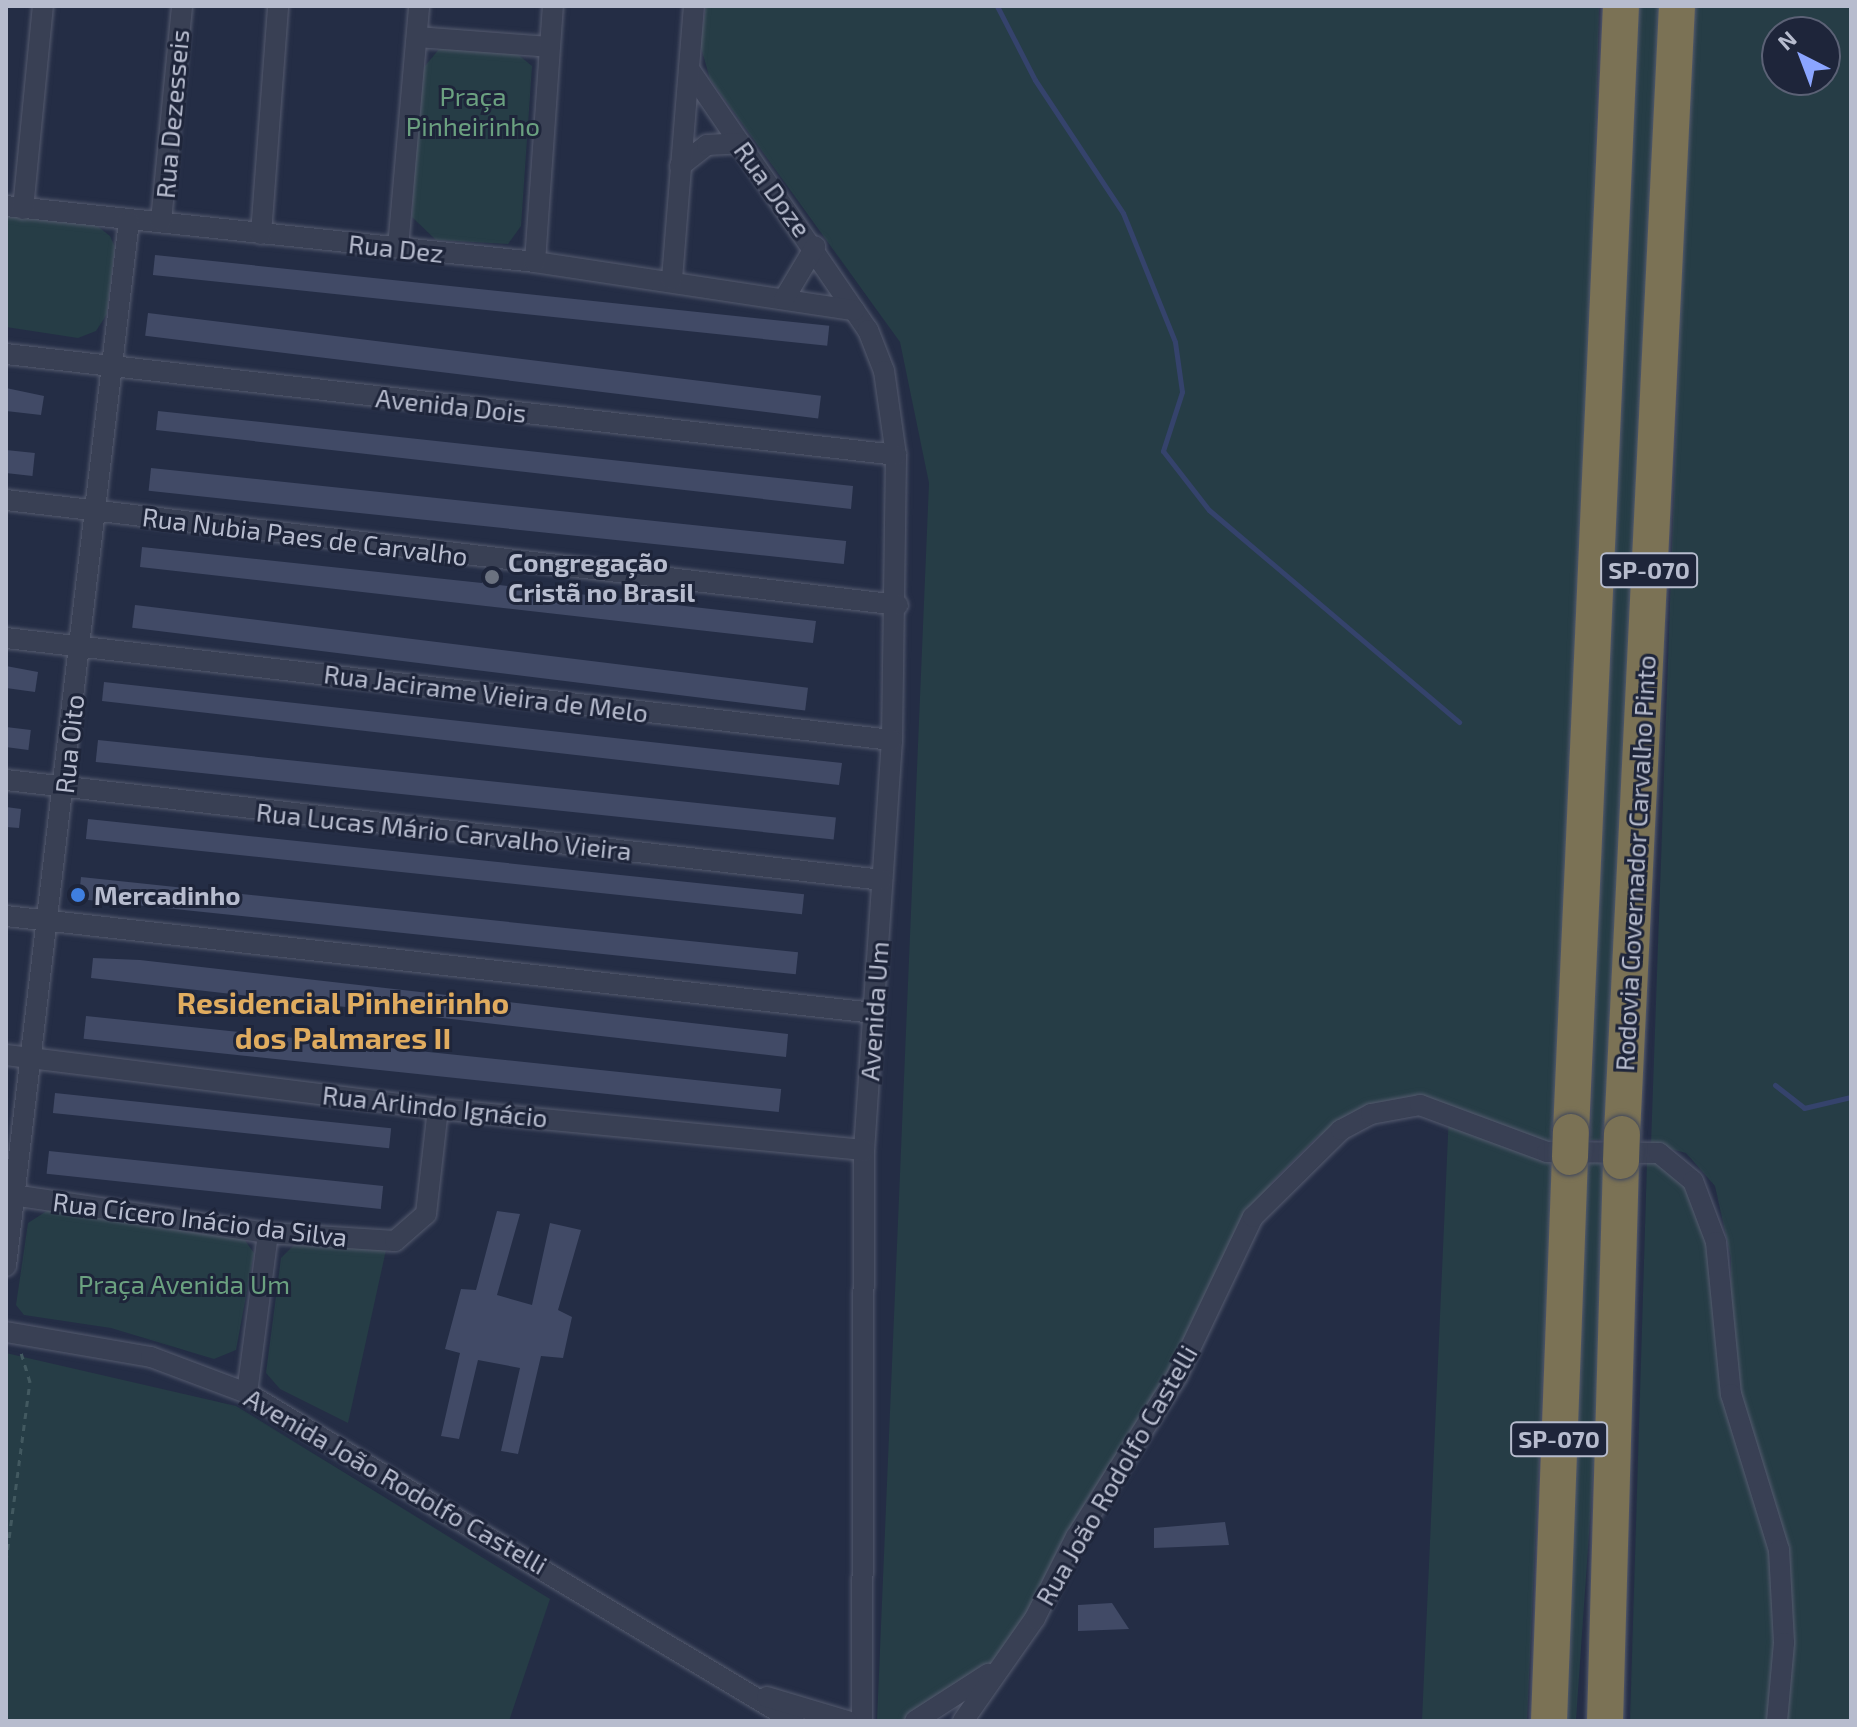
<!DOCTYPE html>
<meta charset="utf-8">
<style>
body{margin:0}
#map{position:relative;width:1857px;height:1727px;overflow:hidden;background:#242d45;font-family:"Exo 2",sans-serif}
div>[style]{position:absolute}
.green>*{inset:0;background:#263d46;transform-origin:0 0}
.stream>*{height:5px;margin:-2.5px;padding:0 2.5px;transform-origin:2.5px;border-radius:2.5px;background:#35436c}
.building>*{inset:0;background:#414a66;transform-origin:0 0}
.path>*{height:3px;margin-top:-1.5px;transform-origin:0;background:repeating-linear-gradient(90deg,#425960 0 6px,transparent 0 12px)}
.roads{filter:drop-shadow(0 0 2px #555b6f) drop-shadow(0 0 2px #555b6f)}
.street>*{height:20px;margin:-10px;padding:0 10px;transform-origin:10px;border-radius:10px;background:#394054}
.highway>*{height:36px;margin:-18px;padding:0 18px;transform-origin:18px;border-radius:18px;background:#7b7255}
.bridges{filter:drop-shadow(0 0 2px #41485c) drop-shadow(0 0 2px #41485c)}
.highway-bridge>*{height:36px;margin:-18px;padding:0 18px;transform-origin:18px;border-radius:18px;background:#7b7255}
.dots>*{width:22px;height:22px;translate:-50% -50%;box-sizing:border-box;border:4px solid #1e253a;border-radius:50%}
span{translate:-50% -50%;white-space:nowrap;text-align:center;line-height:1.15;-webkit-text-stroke:6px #1e253a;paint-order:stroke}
.shield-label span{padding:2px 6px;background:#1e253a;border:2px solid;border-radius:6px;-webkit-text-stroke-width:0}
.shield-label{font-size:24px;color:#b7bcce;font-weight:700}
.park-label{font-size:26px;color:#6ba180}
.street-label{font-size:26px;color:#b7bcce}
.poi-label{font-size:26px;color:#b7bcce;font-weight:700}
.left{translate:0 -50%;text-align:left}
.quarter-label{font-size:30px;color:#e0ac5f;font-weight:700}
.frame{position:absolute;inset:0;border:8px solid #b7bcce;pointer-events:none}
.north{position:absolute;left:1761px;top:16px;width:80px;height:80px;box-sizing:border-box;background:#1e253a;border:2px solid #5b6175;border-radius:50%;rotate:318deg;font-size:22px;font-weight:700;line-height:32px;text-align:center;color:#b7bcce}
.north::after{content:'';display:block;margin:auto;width:28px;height:36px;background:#8ba5ff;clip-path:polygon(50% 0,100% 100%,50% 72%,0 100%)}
</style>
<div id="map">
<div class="green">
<div style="clip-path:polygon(706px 6px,1599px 6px,1591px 330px,1527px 1721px,1422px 1721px,1449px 1113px,1420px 1105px,1318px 1136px,1272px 1182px,1193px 1340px,1002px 1668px,915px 1721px,877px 1721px,929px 483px,900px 342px,710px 79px,700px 44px)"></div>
<div style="clip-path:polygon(1630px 6px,1661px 6px,1616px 1139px,1590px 1140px)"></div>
<div style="clip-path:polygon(evenodd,1691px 6px,1851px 6px,1851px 1721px,1630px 1721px,1647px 1161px,1663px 1161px,1703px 1206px,1721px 1360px,1783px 1583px,1731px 1394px,1731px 1258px,1715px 1186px,1686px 1153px,1651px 1144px,1691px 6px,1777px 32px,1825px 32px,1825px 80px,1777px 80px,1777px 32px)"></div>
<div style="clip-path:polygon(440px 48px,515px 52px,532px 66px,521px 226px,508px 244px,436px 240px,412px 217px,420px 72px)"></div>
<div style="clip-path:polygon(6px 213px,91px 221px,110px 236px,115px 247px,107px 314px,96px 331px,78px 338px,6px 327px)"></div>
<div style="left:1588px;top:1161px;width:27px;height:560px;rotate:4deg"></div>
<div style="clip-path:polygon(53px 1207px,241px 1235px,254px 1253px,236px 1350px,214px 1359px,111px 1328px,24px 1315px,16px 1305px,28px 1223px)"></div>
<div style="clip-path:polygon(298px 1241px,386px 1250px,348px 1423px,280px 1389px,266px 1373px,281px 1258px)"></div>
<div style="clip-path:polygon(6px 1353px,236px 1406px,550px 1599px,509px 1721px,6px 1721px)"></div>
</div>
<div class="stream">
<div style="left:997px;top:6px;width:83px;rotate:62.8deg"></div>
<div style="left:1035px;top:80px;width:159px;rotate:56.5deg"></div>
<div style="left:1123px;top:213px;width:139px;rotate:68deg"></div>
<div style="left:1175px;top:342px;width:50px;rotate:82deg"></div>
<div style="left:1182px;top:392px;width:62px;rotate:107.9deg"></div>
<div style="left:1163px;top:451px;width:75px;rotate:52.1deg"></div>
<div style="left:1209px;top:510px;width:328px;rotate:40.3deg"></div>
<div style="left:1775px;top:1085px;width:37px;rotate:38deg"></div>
<div style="left:1804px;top:1108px;width:48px;rotate:-13.2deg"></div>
</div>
<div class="building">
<div style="left:155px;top:255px;width:678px;height:20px;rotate:6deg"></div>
<div style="left:148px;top:313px;width:678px;height:23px;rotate:7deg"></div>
<div style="clip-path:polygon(6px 388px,44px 396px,41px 415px,6px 411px)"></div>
<div style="clip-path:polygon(158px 411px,853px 486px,851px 509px,156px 430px)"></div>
<div style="left:6px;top:450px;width:29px;height:23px;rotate:6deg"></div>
<div style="left:151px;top:468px;width:699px;height:23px;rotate:6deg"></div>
<div style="clip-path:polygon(142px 547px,482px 583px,485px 569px,501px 571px,499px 585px,816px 621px,813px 643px,140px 567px)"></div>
<div style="left:135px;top:605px;width:678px;height:23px;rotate:7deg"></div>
<div style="clip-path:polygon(6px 666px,38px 672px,35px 692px,6px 688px)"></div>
<div style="clip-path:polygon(104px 682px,842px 763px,839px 785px,102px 701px)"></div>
<div style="left:6px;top:727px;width:25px;height:20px;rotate:7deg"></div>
<div style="left:98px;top:740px;width:742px;height:22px;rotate:6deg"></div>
<div style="clip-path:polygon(6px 807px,21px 809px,19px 828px,6px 827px)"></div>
<div style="left:88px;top:819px;width:720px;height:20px;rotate:6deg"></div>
<div style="left:81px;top:877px;width:721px;height:22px;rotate:6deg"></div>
<div style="clip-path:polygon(93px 958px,140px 960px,788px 1034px,786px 1057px,777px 1056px,91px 978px)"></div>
<div style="left:86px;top:1016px;width:699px;height:23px;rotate:6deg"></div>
<div style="left:55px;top:1093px;width:338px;height:20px;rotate:6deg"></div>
<div style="left:49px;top:1151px;width:336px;height:23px;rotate:6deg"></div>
<div style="clip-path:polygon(497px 1211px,520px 1214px,497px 1295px,532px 1305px,550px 1223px,581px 1230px,558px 1310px,572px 1317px,563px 1358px,541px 1356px,518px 1454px,501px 1451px,520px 1368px,478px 1360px,459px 1439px,441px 1436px,460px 1353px,445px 1349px,461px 1289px,476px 1290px)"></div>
<div style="clip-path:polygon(1225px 1522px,1229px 1545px,1154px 1548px,1154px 1528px)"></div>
<div style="clip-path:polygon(1112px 1603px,1129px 1629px,1078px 1631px,1078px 1605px)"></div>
</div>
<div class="path">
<div style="left:6px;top:1561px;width:181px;rotate:-82.4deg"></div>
<div style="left:30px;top:1382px;width:30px;rotate:-107deg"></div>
</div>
<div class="roads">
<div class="street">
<div style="left:417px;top:37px;width:132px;rotate:4.3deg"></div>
<div style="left:689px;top:69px;width:316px;rotate:55.6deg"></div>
<div style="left:868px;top:330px;width:44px;rotate:68.7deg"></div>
<div style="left:884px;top:371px;width:85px;rotate:81.9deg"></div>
<div style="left:896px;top:455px;width:285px;rotate:90.8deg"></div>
<div style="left:892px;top:740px;width:411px;rotate:93.9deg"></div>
<div style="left:864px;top:1150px;width:571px;rotate:90.2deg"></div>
<div style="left:680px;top:166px;width:34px;rotate:-38deg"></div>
<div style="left:707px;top:145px;width:33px;rotate:-3deg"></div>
<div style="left:6px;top:206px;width:532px;rotate:6.04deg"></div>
<div style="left:535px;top:262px;width:323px;rotate:8.6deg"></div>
<div style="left:23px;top:209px;width:204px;rotate:-84.4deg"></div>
<div style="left:161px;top:221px;width:216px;rotate:-84.4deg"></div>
<div style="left:261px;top:234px;width:229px;rotate:-85.7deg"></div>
<div style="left:398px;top:248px;width:243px;rotate:-85deg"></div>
<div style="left:535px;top:262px;width:257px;rotate:-86deg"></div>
<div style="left:672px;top:279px;width:274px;rotate:-85.4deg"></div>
<div style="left:784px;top:299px;width:61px;rotate:-59.2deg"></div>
<div style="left:6px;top:354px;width:896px;rotate:6.47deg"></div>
<div style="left:6px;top:500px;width:898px;rotate:6.71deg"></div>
<div style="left:6px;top:638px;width:892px;rotate:6.57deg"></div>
<div style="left:6px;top:780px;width:882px;rotate:6.51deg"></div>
<div style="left:6px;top:916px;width:873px;rotate:6.38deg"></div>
<div style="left:6px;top:1055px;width:435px;rotate:7.1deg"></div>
<div style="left:438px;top:1109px;width:428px;rotate:5.5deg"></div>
<div style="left:6px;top:1194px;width:265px;rotate:8.5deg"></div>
<div style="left:268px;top:1233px;width:127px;rotate:3.6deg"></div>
<div style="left:395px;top:1241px;width:41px;rotate:-41.1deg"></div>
<div style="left:426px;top:1214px;width:106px;rotate:-83.5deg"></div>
<div style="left:6px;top:1266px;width:1052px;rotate:-83.29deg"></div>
<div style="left:6px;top:1332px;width:147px;rotate:9.8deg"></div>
<div style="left:151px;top:1357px;width:103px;rotate:20.6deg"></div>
<div style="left:247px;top:1393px;width:638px;rotate:30.95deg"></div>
<div style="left:247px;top:1393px;width:161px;rotate:-82.5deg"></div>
<div style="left:767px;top:1697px;width:84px;rotate:16.7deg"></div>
<div style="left:915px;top:1721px;width:87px;rotate:-32.8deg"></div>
<div style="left:963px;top:1721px;width:126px;rotate:-55deg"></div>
<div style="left:1035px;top:1618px;width:91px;rotate:-63.2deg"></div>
<div style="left:1076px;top:1537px;width:190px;rotate:-57.9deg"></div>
<div style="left:1177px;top:1376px;width:176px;rotate:-64.5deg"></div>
<div style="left:1253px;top:1217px;width:124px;rotate:-44.7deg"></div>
<div style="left:1341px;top:1130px;width:34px;rotate:-28deg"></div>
<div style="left:1371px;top:1114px;width:50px;rotate:-10.4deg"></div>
<div style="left:1420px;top:1105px;width:135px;rotate:20.3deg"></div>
<div style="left:1547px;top:1152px;width:112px;rotate:0.5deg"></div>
<div style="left:1659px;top:1153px;width:44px;rotate:39.5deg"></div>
<div style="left:1693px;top:1181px;width:65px;rotate:69.3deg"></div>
<div style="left:1716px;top:1242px;width:153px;rotate:84.4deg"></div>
<div style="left:1731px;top:1394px;width:163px;rotate:72.9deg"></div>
<div style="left:1779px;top:1550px;width:93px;rotate:86.9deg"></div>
<div style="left:1784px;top:1643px;width:78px;rotate:95.1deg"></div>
</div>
<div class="highway">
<div style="left:1571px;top:1132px;width:1127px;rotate:-87.46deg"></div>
<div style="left:1622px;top:1134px;width:1129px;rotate:-87.21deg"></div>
<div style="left:1549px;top:1721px;width:564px;rotate:-87.87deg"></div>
<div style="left:1605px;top:1721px;width:560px;rotate:-88.36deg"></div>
</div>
</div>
<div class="bridges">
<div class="highway-bridge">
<div style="left:1570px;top:1157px;width:25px;rotate:-88deg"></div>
<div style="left:1621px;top:1161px;width:27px;rotate:-88deg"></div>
</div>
</div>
<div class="dots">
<div style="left:492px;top:577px;background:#6b7280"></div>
<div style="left:78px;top:895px;background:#3f7fe0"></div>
</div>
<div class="shield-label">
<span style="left:1649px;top:570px">SP-070</span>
<span style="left:1559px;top:1439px">SP-070</span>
</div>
<div class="park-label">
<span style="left:473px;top:111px">Praça<br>Pinheirinho</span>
<span style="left:184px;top:1284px">Praça Avenida Um</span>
</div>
<div class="street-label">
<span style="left:172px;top:114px;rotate:-85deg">Rua Dezesseis</span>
<span style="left:773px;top:189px;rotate:54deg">Rua Doze</span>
<span style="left:396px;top:248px;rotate:6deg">Rua Dez</span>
<span style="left:451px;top:405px;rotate:6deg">Avenida Dois</span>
<span style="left:305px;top:536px;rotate:7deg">Rua Nubia Paes de Carvalho</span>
<span style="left:486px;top:693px;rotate:7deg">Rua Jacirame Vieira de Melo</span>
<span style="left:69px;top:744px;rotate:-84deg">Rua Oito</span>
<span style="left:444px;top:831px;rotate:6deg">Rua Lucas Mário Carvalho Vieira</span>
<span style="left:1635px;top:863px;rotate:-87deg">Rodovia Governador Carvalho Pinto</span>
<span style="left:874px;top:1011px;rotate:-86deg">Avenida Um</span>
<span style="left:435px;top:1106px;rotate:6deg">Rua Arlindo Ignácio</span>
<span style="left:200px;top:1219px;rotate:7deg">Rua Cícero Inácio da Silva</span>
<span style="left:1116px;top:1475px;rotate:-60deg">Rua João Rodolfo Castelli</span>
<span style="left:396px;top:1481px;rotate:30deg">Avenida João Rodolfo Castelli</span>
</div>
<div class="poi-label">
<span class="left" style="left:508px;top:577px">Congregação<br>Cristã no Brasil</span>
<span class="left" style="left:94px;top:895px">Mercadinho</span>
</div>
<div class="quarter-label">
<span style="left:343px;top:1019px">Residencial Pinheirinho<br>dos Palmares II</span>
</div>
<div class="frame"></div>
<div class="north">N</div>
</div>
